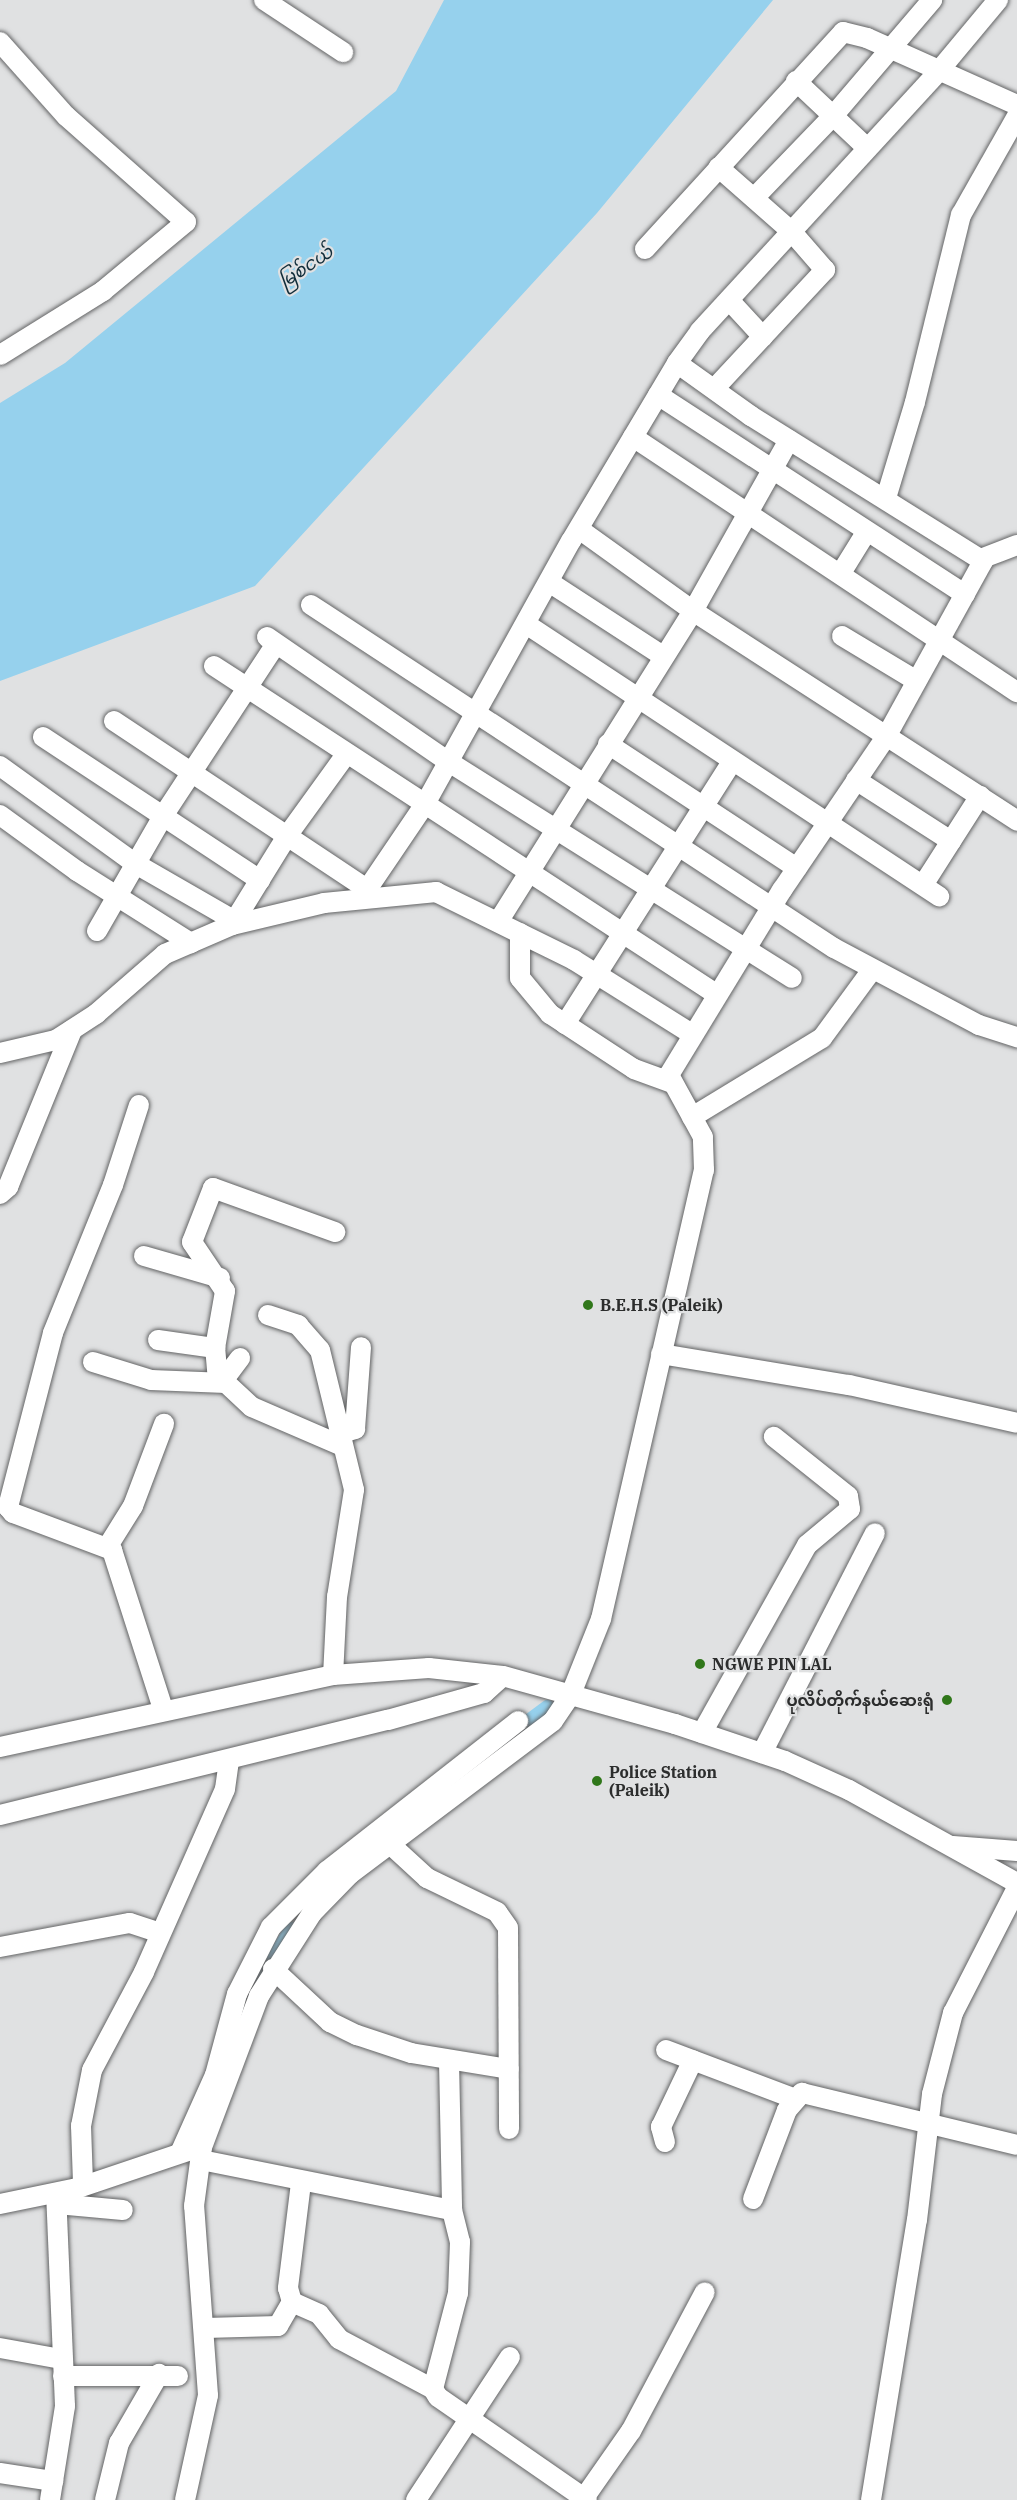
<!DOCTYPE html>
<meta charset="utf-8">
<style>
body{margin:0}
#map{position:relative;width:1017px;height:2500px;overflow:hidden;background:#e0e1e2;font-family:"IBM Plex Serif","Noto Sans Myanmar",serif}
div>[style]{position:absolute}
.water>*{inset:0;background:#96d1ed}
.canal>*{height:15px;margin:-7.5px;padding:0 7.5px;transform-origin:7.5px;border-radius:7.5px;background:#96d1ed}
.roads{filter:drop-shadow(0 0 2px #636465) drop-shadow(0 0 2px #636465)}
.minor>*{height:20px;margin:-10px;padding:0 10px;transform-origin:10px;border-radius:10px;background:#fff}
.dots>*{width:16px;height:16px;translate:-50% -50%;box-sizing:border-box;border:3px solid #e0e1e2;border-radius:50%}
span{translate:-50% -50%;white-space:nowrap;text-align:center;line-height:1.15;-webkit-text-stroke:4.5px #e0e1e2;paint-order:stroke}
.poi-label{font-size:16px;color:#2c2d2d;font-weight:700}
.left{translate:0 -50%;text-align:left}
.right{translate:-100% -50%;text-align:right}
.water-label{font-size:18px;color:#112d3a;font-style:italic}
</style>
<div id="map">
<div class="water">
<div style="clip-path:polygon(444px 0,773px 0,597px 213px,255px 586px,0 681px,0 403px,65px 363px,396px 91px)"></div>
</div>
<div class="canal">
<div style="left:512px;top:1733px;width:44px;rotate:-36.6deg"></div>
<div style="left:261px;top:1977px;width:57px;rotate:-58deg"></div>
</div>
<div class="roads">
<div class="minor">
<div style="left:264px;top:0;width:95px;rotate:33.4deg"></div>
<div style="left:0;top:42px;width:99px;rotate:48.3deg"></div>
<div style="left:66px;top:116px;width:160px;rotate:41.5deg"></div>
<div style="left:186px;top:222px;width:108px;rotate:140.3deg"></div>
<div style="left:103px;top:291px;width:121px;rotate:148.1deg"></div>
<div style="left:796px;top:81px;width:98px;rotate:43.3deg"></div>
<div style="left:754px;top:198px;width:114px;rotate:-46.1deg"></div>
<div style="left:833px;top:116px;width:153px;rotate:-49.5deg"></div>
<div style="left:645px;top:249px;width:294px;rotate:-47.6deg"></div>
<div style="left:843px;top:32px;width:25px;rotate:14deg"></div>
<div style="left:867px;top:38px;width:164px;rotate:24.1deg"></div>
<div style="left:729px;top:300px;width:50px;rotate:47.4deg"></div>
<div style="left:714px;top:389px;width:163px;rotate:-47deg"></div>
<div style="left:825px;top:270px;width:50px;rotate:-131deg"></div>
<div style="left:792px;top:232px;width:98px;rotate:-138.7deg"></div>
<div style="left:658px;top:395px;width:366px;rotate:33deg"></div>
<div style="left:633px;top:437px;width:461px;rotate:33.6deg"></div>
<div style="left:886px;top:498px;width:100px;rotate:-73.2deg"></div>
<div style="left:915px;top:402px;width:193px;rotate:-76.2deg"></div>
<div style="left:961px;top:215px;width:114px;rotate:-60.5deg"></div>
<div style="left:579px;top:529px;width:140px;rotate:35.7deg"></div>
<div style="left:693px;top:611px;width:386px;rotate:32.9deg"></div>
<div style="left:983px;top:558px;width:36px;rotate:-21deg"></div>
<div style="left:841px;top:573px;width:49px;rotate:-58.2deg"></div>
<div style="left:549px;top:582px;width:136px;rotate:33deg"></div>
<div style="left:311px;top:605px;width:625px;rotate:33.26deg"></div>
<div style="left:834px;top:948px;width:164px;rotate:28deg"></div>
<div style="left:979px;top:1025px;width:40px;rotate:18deg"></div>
<div style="left:526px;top:624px;width:495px;rotate:33.4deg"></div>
<div style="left:842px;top:636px;width:87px;rotate:31deg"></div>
<div style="left:267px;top:637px;width:221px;rotate:34.5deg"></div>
<div style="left:449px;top:762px;width:405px;rotate:32.2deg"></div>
<div style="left:214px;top:666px;width:600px;rotate:33.16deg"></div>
<div style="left:114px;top:721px;width:304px;rotate:33.6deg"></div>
<div style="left:43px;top:737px;width:260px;rotate:33.4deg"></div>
<div style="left:608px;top:744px;width:226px;rotate:33.3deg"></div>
<div style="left:0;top:766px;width:168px;rotate:35.8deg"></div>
<div style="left:136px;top:864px;width:114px;rotate:29.9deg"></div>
<div style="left:856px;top:780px;width:113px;rotate:32.7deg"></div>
<div style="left:0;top:815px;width:95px;rotate:36deg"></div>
<div style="left:77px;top:871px;width:135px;rotate:32.3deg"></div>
<div style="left:923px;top:885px;width:106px;rotate:-57.4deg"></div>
<div style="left:362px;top:897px;width:112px;rotate:-55.9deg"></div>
<div style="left:425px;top:804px;width:301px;rotate:-61deg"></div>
<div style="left:571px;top:541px;width:207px;rotate:-59.2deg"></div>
<div style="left:498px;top:922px;width:367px;rotate:-57.9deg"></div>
<div style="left:693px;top:611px;width:196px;rotate:-60.7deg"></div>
<div style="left:232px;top:925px;width:105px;rotate:-58.3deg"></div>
<div style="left:287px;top:836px;width:102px;rotate:-54.1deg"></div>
<div style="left:97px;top:931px;width:133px;rotate:-60.1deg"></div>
<div style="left:163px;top:816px;width:206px;rotate:-56.7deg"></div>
<div style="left:520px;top:933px;width:45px;rotate:90deg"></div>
<div style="left:520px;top:978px;width:47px;rotate:50.2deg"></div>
<div style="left:550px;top:1014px;width:100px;rotate:33.2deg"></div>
<div style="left:634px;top:1069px;width:38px;rotate:20deg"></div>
<div style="left:565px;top:1024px;width:311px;rotate:-57.5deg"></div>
<div style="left:0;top:1053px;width:57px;rotate:-13.1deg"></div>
<div style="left:56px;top:1040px;width:48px;rotate:-33deg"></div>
<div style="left:96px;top:1014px;width:91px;rotate:-41deg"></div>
<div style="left:165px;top:954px;width:73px;rotate:-23.4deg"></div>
<div style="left:232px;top:925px;width:95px;rotate:-13.4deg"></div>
<div style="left:324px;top:903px;width:113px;rotate:-5.6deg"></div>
<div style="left:436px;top:892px;width:154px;rotate:26.2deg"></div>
<div style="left:574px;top:960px;width:139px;rotate:32.1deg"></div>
<div style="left:139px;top:1105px;width:84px;rotate:108deg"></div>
<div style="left:113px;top:1185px;width:160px;rotate:112.1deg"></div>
<div style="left:53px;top:1333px;width:180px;rotate:104.5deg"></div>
<div style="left:8px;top:1507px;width:8px;rotate:50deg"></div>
<div style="left:13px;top:1513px;width:106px;rotate:20.5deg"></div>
<div style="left:112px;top:1550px;width:167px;rotate:72.2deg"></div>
<div style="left:692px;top:1117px;width:152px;rotate:-31.3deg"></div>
<div style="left:822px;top:1038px;width:84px;rotate:-53.7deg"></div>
<div style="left:0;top:1194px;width:11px;rotate:-41deg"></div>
<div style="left:8px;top:1187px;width:170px;rotate:-67.8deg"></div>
<div style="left:144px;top:1256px;width:79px;rotate:16.1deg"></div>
<div style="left:268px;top:1315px;width:32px;rotate:18deg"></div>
<div style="left:298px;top:1325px;width:33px;rotate:49deg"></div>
<div style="left:320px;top:1350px;width:144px;rotate:76.3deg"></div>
<div style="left:354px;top:1490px;width:108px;rotate:99deg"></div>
<div style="left:337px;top:1597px;width:78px;rotate:92.9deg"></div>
<div style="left:158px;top:1340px;width:58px;rotate:8deg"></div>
<div style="left:661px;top:1354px;width:191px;rotate:9.4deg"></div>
<div style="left:849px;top:1385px;width:172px;rotate:12.7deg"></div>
<div style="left:93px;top:1362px;width:61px;rotate:17.2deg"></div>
<div style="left:151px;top:1380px;width:75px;rotate:2.3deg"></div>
<div style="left:226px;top:1383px;width:35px;rotate:43deg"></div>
<div style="left:252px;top:1407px;width:98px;rotate:23.4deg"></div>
<div style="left:218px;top:1381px;width:33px;rotate:-95deg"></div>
<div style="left:215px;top:1348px;width:58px;rotate:-80deg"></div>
<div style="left:225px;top:1291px;width:59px;rotate:-124deg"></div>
<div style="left:192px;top:1242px;width:58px;rotate:-68.7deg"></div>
<div style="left:213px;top:1188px;width:130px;rotate:19.8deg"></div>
<div style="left:222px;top:1382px;width:30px;rotate:-53deg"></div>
<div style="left:339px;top:1434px;width:17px;rotate:-17deg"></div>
<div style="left:355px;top:1429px;width:82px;rotate:-85.8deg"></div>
<div style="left:108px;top:1546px;width:47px;rotate:-58deg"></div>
<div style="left:133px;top:1506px;width:88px;rotate:-69.3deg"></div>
<div style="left:702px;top:1733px;width:215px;rotate:-60.8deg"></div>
<div style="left:807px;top:1545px;width:56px;rotate:-39.9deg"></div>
<div style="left:850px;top:1509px;width:13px;rotate:-99deg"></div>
<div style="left:848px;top:1496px;width:95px;rotate:-141.4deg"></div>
<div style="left:0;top:1747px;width:341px;rotate:-12.2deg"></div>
<div style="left:333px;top:1675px;width:96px;rotate:-4.2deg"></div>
<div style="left:429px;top:1668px;width:74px;rotate:6.2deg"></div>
<div style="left:503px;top:1676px;width:179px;rotate:15.6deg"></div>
<div style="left:675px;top:1724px;width:116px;rotate:18.6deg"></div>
<div style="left:785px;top:1761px;width:70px;rotate:24.4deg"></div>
<div style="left:849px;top:1790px;width:192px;rotate:29deg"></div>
<div style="left:762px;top:1753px;width:247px;rotate:-62.8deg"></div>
<div style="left:0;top:1815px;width:399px;rotate:-13.8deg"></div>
<div style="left:388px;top:1720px;width:100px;rotate:-15.7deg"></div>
<div style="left:484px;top:1693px;width:25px;rotate:-42deg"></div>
<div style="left:391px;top:1845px;width:49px;rotate:42.5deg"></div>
<div style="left:427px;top:1878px;width:78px;rotate:25.9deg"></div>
<div style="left:497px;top:1912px;width:19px;rotate:55deg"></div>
<div style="left:508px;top:1928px;width:201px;rotate:89.7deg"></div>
<div style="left:953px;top:1846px;width:64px;rotate:4.5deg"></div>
<div style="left:0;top:1947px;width:132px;rotate:-10.5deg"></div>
<div style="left:130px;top:1923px;width:32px;rotate:18deg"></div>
<div style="left:273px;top:1969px;width:78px;rotate:42.9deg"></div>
<div style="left:330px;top:2022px;width:30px;rotate:26deg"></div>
<div style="left:357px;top:2035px;width:57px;rotate:18.4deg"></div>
<div style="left:411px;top:2053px;width:99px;rotate:9.3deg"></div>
<div style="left:666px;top:2050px;width:136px;rotate:20.7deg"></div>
<div style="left:449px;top:2061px;width:149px;rotate:88.8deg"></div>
<div style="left:452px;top:2210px;width:33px;rotate:76deg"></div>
<div style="left:460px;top:2242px;width:51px;rotate:92.2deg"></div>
<div style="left:458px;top:2293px;width:99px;rotate:104.6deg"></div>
<div style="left:433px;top:2389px;width:9px;rotate:58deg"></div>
<div style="left:438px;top:2397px;width:181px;rotate:34.7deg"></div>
<div style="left:665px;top:2142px;width:16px;rotate:-105deg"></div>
<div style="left:661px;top:2127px;width:74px;rotate:-64.5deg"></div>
<div style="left:180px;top:2153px;width:85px;rotate:-65.8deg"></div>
<div style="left:215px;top:2075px;width:84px;rotate:-74.8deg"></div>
<div style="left:237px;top:1994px;width:75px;rotate:-63.1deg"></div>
<div style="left:271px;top:1927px;width:79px;rotate:-45deg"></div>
<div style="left:327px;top:1871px;width:243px;rotate:-38.1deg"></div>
<div style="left:201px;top:2160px;width:256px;rotate:11.3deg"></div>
<div style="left:83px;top:2183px;width:57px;rotate:-92deg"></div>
<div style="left:81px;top:2126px;width:57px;rotate:-78.9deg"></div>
<div style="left:92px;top:2070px;width:111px;rotate:-62deg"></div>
<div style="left:144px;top:1972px;width:200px;rotate:-66.1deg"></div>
<div style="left:225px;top:1789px;width:28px;rotate:-82deg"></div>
<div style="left:301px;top:2183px;width:106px;rotate:97.1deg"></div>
<div style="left:288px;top:2288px;width:15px;rotate:74deg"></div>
<div style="left:292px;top:2302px;width:30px;rotate:24deg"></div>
<div style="left:319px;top:2314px;width:32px;rotate:51deg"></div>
<div style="left:339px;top:2339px;width:106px;rotate:28deg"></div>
<div style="left:753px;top:2199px;width:95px;rotate:-69.1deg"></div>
<div style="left:787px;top:2110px;width:23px;rotate:-49deg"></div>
<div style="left:802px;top:2093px;width:221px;rotate:13.6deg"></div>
<div style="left:0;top:2204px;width:80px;rotate:-11.6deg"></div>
<div style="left:78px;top:2188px;width:119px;rotate:-18.6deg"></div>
<div style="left:57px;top:2204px;width:66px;rotate:5.2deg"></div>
<div style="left:205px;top:2328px;width:73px;rotate:-1.6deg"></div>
<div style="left:278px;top:2326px;width:28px;rotate:-60deg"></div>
<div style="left:0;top:2348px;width:62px;rotate:10.2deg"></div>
<div style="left:63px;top:2376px;width:115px"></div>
<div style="left:0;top:2473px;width:54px;rotate:8.6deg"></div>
<div style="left:584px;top:2498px;width:82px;rotate:-55deg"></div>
<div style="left:631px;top:2431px;width:157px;rotate:-62deg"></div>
<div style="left:50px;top:2500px;width:95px;rotate:-80.9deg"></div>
<div style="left:65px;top:2406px;width:213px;rotate:-92.4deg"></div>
<div style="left:105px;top:2500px;width:59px;rotate:-76.2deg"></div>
<div style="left:119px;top:2443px;width:80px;rotate:-59.9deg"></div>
<div style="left:185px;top:2500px;width:107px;rotate:-77.6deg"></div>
<div style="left:208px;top:2395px;width:190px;rotate:-94.2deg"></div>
<div style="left:194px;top:2206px;width:60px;rotate:-82.3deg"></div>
<div style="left:202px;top:2147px;width:161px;rotate:-69.3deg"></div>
<div style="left:259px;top:1996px;width:98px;rotate:-57.4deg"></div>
<div style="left:312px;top:1913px;width:54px;rotate:-45.7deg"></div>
<div style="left:350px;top:1874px;width:254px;rotate:-37deg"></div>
<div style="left:553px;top:1721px;width:32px;rotate:-56deg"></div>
<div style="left:571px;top:1694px;width:81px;rotate:-68.2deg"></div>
<div style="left:601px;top:1619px;width:461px;rotate:-77.1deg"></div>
<div style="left:704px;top:1170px;width:33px;rotate:-92deg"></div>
<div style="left:703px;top:1137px;width:71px;rotate:-118.7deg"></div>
<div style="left:669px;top:1075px;width:217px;rotate:-58.6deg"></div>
<div style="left:782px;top:890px;width:185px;rotate:-55.8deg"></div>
<div style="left:886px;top:737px;width:201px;rotate:-61.1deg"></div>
<div style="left:983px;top:561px;width:274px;rotate:-148deg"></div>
<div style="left:751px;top:416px;width:91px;rotate:-144.4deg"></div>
<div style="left:677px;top:363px;width:39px;rotate:-54deg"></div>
<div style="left:700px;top:331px;width:352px;rotate:-47.4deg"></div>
<div style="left:938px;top:72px;width:94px;rotate:-50.2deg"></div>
<div style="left:416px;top:2500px;width:171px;rotate:-56.7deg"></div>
<div style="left:871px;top:2500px;width:284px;rotate:-80.7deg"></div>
<div style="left:917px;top:2220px;width:127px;rotate:-83.2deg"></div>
<div style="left:932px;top:2094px;width:84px;rotate:-75.5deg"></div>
<div style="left:953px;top:2013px;width:140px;rotate:-62.9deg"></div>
</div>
</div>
<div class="dots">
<div style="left:588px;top:1305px;background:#30771a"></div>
<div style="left:700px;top:1664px;background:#30771a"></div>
<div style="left:947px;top:1700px;background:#30771a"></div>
<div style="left:597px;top:1781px;background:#30771a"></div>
</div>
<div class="poi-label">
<span class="left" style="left:600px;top:1305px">B.E.H.S (Paleik)</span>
<span class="left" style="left:712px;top:1664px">NGWE PIN LAL</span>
<span class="right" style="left:934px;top:1700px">ပုလိပ်တိုက်နယ်ဆေးရုံ</span>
<span class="left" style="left:609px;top:1781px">Police Station<br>(Paleik)</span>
</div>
<div class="water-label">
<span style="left:306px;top:267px;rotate:-34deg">မြစ်ငယ်</span>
</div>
</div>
